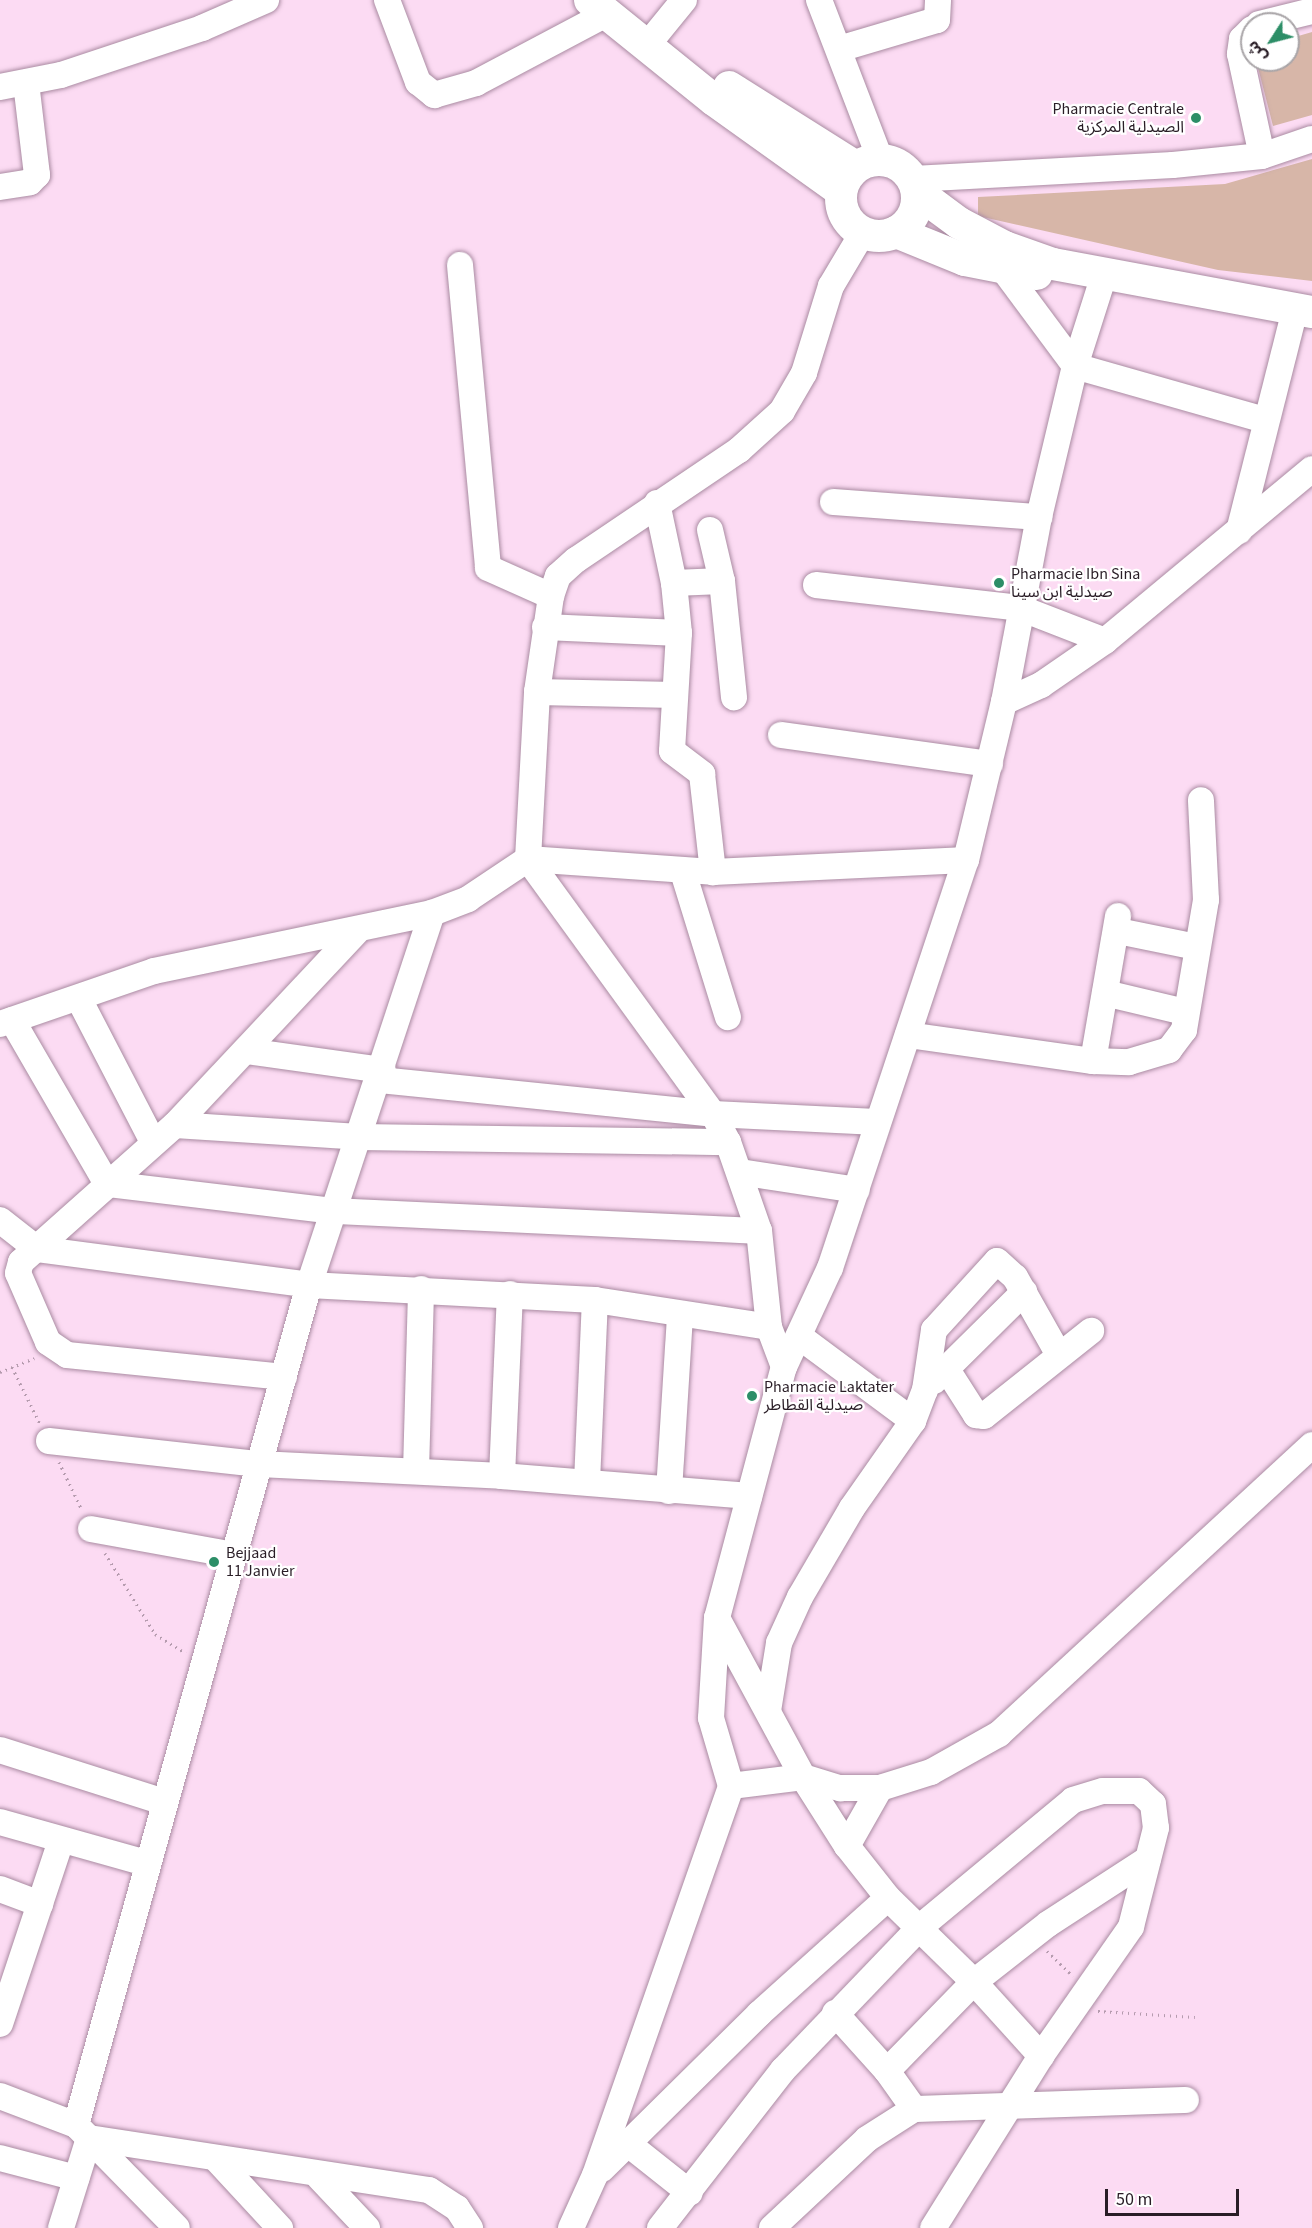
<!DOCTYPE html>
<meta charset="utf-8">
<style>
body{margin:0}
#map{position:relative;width:1312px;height:2228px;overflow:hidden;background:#fcdbf3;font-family:"Source Sans 3","Noto Sans Arabic",sans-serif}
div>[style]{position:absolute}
.green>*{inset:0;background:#d7b6a8}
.path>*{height:3px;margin-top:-1.5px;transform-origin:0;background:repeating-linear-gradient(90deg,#b59bae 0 1.5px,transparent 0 6px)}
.roads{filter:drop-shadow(0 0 2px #aa8ba2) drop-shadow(0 0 2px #aa8ba2)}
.minor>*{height:26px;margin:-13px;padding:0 13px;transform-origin:13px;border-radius:13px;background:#fff}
.major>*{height:32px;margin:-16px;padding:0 16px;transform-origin:16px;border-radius:16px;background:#fff}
.major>.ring{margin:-16px;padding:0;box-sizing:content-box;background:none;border:32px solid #fff;border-radius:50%}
.dots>*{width:16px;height:16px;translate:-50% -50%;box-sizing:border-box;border:3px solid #fff;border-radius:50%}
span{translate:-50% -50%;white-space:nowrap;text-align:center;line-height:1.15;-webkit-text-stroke:4.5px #fff;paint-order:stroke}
.poi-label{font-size:16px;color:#291d26}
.right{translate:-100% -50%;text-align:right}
.left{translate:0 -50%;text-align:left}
.north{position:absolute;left:1240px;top:12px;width:60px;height:60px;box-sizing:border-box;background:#fff;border:2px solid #a9a5a8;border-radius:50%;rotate:234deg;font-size:16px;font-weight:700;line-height:24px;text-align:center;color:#291d26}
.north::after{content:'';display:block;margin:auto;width:21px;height:27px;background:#2c8e67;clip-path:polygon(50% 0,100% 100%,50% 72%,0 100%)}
.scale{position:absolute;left:1105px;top:2189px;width:134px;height:27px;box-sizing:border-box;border:3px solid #291d26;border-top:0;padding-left:8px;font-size:18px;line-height:21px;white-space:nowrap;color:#291d26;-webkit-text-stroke:4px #fff;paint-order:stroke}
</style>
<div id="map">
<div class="green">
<div style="clip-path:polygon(1312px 32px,1312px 115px,1273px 126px,1256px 60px,1288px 60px,1288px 39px)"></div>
<div style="clip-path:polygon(1312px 159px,1312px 281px,1218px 270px,978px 216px,978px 197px,1225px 184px)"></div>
</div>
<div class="path">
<div style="left:12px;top:1367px;width:64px;rotate:63.8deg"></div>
<div style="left:0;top:1372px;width:37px;rotate:-22deg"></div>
<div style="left:59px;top:1462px;width:53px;rotate:64.4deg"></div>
<div style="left:105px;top:1553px;width:95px;rotate:58.3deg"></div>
<div style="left:155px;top:1634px;width:36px;rotate:32deg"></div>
<div style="left:1047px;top:1951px;width:36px;rotate:44deg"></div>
<div style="left:1098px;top:2011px;width:97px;rotate:3.5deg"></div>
</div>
<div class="roads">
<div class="minor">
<div style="left:387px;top:0;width:88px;rotate:69.3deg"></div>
<div style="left:418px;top:82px;width:21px;rotate:39deg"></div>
<div style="left:434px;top:95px;width:44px;rotate:-15.9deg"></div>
<div style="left:476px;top:83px;width:149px;rotate:-27.9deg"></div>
<div style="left:819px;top:0;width:170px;rotate:69deg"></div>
<div style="left:1259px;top:24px;width:55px;rotate:-13.8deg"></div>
<div style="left:1252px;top:29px;width:14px;rotate:135deg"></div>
<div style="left:1242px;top:39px;width:15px;rotate:98deg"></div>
<div style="left:1240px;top:54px;width:104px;rotate:77.8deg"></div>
<div style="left:653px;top:38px;width:49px;rotate:-50.8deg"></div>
<div style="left:839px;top:49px;width:102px;rotate:-16.5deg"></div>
<div style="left:937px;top:20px;width:20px;rotate:-87deg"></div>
<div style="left:0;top:87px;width:62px;rotate:-11.1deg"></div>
<div style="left:61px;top:75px;width:149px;rotate:-18.4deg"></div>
<div style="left:202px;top:28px;width:70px;rotate:-23.6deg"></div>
<div style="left:913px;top:179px;width:260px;rotate:-3.1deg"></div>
<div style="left:1173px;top:165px;width:89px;rotate:-5.8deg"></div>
<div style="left:1262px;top:156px;width:53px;rotate:-18.8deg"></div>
<div style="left:0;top:187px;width:30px;rotate:-9deg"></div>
<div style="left:30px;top:182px;width:10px;rotate:-45deg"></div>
<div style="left:37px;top:175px;width:93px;rotate:-96.8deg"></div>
<div style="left:460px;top:265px;width:304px;rotate:84.7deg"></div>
<div style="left:488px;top:568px;width:69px;rotate:24deg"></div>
<div style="left:1003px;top:269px;width:121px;rotate:53.4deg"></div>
<div style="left:1075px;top:366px;width:197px;rotate:15.9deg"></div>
<div style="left:833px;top:502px;width:207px;rotate:4.2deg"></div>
<div style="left:657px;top:503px;width:82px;rotate:78deg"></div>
<div style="left:674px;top:583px;width:50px;rotate:84.3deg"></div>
<div style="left:679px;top:633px;width:118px;rotate:93.4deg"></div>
<div style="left:672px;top:751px;width:38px;rotate:37deg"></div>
<div style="left:702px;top:774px;width:99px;rotate:83.6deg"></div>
<div style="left:710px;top:530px;width:52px;rotate:76.8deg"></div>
<div style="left:722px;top:581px;width:117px;rotate:84.1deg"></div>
<div style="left:1239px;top:531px;width:229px;rotate:-75.8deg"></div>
<div style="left:674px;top:583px;width:48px;rotate:-2.4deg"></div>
<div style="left:816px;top:585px;width:205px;rotate:6.4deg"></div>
<div style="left:1020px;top:608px;width:91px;rotate:21.2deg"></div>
<div style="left:545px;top:627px;width:134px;rotate:2.6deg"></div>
<div style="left:537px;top:692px;width:138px;rotate:1.2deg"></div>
<div style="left:1004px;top:702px;width:41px;rotate:-24.7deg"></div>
<div style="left:1041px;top:685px;width:78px;rotate:-34.5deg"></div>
<div style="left:1105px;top:641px;width:269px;rotate:-39.7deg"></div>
<div style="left:781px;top:735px;width:211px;rotate:7.9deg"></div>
<div style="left:683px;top:872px;width:152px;rotate:72.8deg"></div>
<div style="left:1118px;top:931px;width:80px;rotate:11.6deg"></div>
<div style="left:1105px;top:993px;width:82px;rotate:13.4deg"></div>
<div style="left:79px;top:999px;width:161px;rotate:62.6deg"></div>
<div style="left:12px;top:1020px;width:190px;rotate:59.9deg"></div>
<div style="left:107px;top:1184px;width:229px;rotate:6.8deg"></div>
<div style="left:334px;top:1211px;width:425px;rotate:2.7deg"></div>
<div style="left:0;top:1024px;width:163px;rotate:-19deg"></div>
<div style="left:154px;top:971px;width:284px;rotate:-11.8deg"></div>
<div style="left:432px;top:913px;width:39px;rotate:-21deg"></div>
<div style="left:468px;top:899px;width:72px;rotate:-33.7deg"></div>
<div style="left:528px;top:859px;width:185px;rotate:4deg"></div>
<div style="left:713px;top:872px;width:253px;rotate:-2.7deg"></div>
<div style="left:908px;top:1035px;width:187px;rotate:8deg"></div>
<div style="left:1093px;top:1061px;width:36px;rotate:2deg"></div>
<div style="left:1129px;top:1062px;width:42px;rotate:-16.7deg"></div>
<div style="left:1169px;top:1050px;width:25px;rotate:-53deg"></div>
<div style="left:1184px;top:1030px;width:132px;rotate:-80.4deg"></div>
<div style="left:1206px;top:900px;width:100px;rotate:-92.9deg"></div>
<div style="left:246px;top:1051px;width:138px;rotate:7.9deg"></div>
<div style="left:1093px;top:1061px;width:147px;rotate:-80.2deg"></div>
<div style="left:380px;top:1080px;width:335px;rotate:5.8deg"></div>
<div style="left:713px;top:1114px;width:165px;rotate:2.8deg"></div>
<div style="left:175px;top:1125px;width:184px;rotate:3.7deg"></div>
<div style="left:359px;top:1137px;width:369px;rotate:0.8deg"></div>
<div style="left:740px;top:1172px;width:118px;rotate:8.7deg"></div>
<div style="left:0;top:1220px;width:47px;rotate:38.1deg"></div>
<div style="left:37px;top:1249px;width:274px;rotate:7.5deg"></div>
<div style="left:309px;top:1285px;width:286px;rotate:3deg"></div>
<div style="left:595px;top:1300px;width:176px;rotate:8.8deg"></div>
<div style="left:800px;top:1337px;width:141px;rotate:36.6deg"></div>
<div style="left:784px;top:1367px;width:43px;rotate:-110.6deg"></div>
<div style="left:769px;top:1327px;width:97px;rotate:-95.9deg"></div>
<div style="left:759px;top:1231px;width:94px;rotate:-109.2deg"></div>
<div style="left:728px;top:1142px;width:32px;rotate:-118deg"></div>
<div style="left:713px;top:1114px;width:315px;rotate:-126deg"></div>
<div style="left:528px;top:859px;width:167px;rotate:-86.9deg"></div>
<div style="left:537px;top:692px;width:97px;rotate:-81.7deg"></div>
<div style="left:551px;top:596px;width:21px;rotate:-71deg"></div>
<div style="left:558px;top:576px;width:24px;rotate:-42deg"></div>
<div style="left:576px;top:560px;width:197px;rotate:-34deg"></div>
<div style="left:739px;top:450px;width:58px;rotate:-42.2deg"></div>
<div style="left:782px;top:411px;width:44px;rotate:-59.9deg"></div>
<div style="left:804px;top:373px;width:91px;rotate:-72.8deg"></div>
<div style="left:831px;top:286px;width:63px;rotate:-59.3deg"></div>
<div style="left:946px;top:1368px;width:56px;rotate:57.4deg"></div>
<div style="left:976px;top:1415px;width:8px;rotate:7deg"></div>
<div style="left:984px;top:1416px;width:137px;rotate:-38.5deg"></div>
<div style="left:284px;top:1377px;width:218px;rotate:-174.2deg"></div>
<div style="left:67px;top:1355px;width:23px;rotate:-146deg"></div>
<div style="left:48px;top:1342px;width:75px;rotate:-113.5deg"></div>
<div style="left:18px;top:1273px;width:11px;rotate:-75deg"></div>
<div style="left:21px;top:1262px;width:206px;rotate:-41.7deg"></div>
<div style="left:175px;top:1125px;width:265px;rotate:-46.8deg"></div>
<div style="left:934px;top:1381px;width:127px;rotate:-44.7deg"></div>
<div style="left:49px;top:1441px;width:211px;rotate:6.3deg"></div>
<div style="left:259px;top:1464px;width:243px;rotate:2.8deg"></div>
<div style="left:502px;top:1476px;width:248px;rotate:4.6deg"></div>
<div style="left:416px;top:1471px;width:182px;rotate:-88.4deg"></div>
<div style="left:502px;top:1476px;width:182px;rotate:-87.5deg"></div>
<div style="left:587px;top:1482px;width:182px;rotate:-87.5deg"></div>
<div style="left:669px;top:1491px;width:177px;rotate:-86.4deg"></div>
<div style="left:91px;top:1529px;width:145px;rotate:10.3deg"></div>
<div style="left:717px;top:1618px;width:181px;rotate:61.6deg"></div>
<div style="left:803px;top:1777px;width:39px;rotate:17deg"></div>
<div style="left:840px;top:1788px;width:40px"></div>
<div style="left:880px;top:1788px;width:53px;rotate:-17.4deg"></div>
<div style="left:931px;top:1772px;width:78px;rotate:-29.2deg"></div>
<div style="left:999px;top:1734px;width:426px;rotate:-42.7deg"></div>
<div style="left:768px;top:1711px;width:69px;rotate:-80.8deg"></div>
<div style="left:779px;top:1643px;width:51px;rotate:-65.5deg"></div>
<div style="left:800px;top:1597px;width:103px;rotate:-59.7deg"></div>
<div style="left:852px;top:1508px;width:106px;rotate:-55deg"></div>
<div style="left:913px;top:1421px;width:33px;rotate:-69deg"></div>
<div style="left:925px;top:1390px;width:61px;rotate:-81.5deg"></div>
<div style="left:934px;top:1330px;width:93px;rotate:-47.6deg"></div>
<div style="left:997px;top:1261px;width:24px;rotate:42deg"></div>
<div style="left:1015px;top:1277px;width:90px;rotate:60.6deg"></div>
<div style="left:0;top:1750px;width:172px;rotate:17.6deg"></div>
<div style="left:731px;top:1786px;width:73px;rotate:-7.1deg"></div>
<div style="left:803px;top:1777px;width:82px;rotate:57.5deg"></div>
<div style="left:847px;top:1846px;width:66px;rotate:51.7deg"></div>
<div style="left:888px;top:1898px;width:120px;rotate:44.3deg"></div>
<div style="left:974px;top:1982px;width:100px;rotate:47.8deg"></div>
<div style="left:0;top:1822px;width:152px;rotate:15.7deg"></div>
<div style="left:847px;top:1846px;width:67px;rotate:-60.4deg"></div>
<div style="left:0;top:1889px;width:43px;rotate:20.6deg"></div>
<div style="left:835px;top:2013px;width:78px;rotate:48.1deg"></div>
<div style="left:887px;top:2071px;width:47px;rotate:54.6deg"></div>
<div style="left:0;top:2024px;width:193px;rotate:-71.6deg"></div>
<div style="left:887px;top:2071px;width:124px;rotate:-45.7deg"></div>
<div style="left:974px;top:1982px;width:94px;rotate:-38.1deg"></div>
<div style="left:1048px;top:1924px;width:119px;rotate:-33deg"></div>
<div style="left:0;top:2096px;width:81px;rotate:20.9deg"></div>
<div style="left:76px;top:2125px;width:144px;rotate:45.6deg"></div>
<div style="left:76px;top:2125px;width:872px;rotate:-74.5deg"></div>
<div style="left:309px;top:1285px;width:392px;rotate:-71.7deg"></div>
<div style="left:627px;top:2143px;width:80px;rotate:38.4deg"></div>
<div style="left:0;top:2158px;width:79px;rotate:14.7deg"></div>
<div style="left:217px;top:2160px;width:93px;rotate:47.2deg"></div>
<div style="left:602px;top:2169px;width:221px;rotate:-44.6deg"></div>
<div style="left:759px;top:2014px;width:173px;rotate:-42deg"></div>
<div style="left:319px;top:2177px;width:70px;rotate:46.7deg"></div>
<div style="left:61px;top:2228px;width:94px;rotate:-72.7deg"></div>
<div style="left:89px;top:2138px;width:344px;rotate:8.7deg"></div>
<div style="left:429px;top:2190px;width:33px;rotate:33deg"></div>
<div style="left:457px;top:2208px;width:24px;rotate:57deg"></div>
<div style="left:571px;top:2228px;width:58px;rotate:-65.6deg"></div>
<div style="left:595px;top:2175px;width:412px;rotate:-70.7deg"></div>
<div style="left:731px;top:1786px;width:71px;rotate:-106.4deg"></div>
<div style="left:711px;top:1718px;width:100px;rotate:-86.6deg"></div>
<div style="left:717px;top:1618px;width:260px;rotate:-75.1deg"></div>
<div style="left:784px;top:1367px;width:109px;rotate:-65.1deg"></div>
<div style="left:830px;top:1268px;width:430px;rotate:-71.6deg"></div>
<div style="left:966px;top:860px;width:163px;rotate:-76.5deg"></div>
<div style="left:1004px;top:702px;width:188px;rotate:-79.3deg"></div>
<div style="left:1039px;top:517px;width:155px;rotate:-76.6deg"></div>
<div style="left:1075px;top:366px;width:96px;rotate:-72.3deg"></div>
<div style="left:660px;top:2228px;width:200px;rotate:-52.1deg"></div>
<div style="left:783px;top:2070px;width:197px;rotate:-46.2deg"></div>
<div style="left:919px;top:1928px;width:200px;rotate:-39.7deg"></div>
<div style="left:1073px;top:1800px;width:31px;rotate:-17deg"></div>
<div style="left:1103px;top:1791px;width:36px"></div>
<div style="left:1139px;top:1791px;width:19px;rotate:43deg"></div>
<div style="left:1153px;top:1804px;width:24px;rotate:83deg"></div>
<div style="left:1156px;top:1828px;width:102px;rotate:104.2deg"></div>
<div style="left:1131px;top:1927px;width:157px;rotate:124.9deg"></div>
<div style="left:1041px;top:2056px;width:203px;rotate:122.1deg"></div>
<div style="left:772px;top:2228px;width:130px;rotate:-43.1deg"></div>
<div style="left:867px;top:2139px;width:56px;rotate:-32.6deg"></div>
<div style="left:914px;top:2109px;width:272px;rotate:-1.9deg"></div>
</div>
<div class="major">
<div style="left:590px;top:0;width:159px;rotate:38.9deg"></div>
<div style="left:714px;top:100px;width:156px;rotate:35.6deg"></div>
<div style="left:729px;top:87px;width:150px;rotate:32.2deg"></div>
<div class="ring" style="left:841px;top:160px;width:44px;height:44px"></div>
<div style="left:917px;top:192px;width:52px;rotate:36.4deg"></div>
<div style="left:959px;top:223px;width:52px;rotate:27.6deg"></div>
<div style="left:1005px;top:247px;width:51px;rotate:19.5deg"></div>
<div style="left:1053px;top:264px;width:263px;rotate:10.5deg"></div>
<div style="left:896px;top:232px;width:74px;rotate:22.1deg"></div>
<div style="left:965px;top:260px;width:73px;rotate:11deg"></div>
</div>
</div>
<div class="dots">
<div style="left:1196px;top:118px;background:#2c8e67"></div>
<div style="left:999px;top:583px;background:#2c8e67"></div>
<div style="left:752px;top:1396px;background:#2c8e67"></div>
<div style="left:214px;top:1562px;background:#2c8e67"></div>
</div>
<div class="poi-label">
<span class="right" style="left:1184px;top:118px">Pharmacie Centrale<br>الصيدلية المركزية</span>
<span class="left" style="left:1011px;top:583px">Pharmacie Ibn Sina<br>صيدلية ابن سينا</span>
<span class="left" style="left:764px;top:1396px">Pharmacie Laktater<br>صيدلية القطاطر</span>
<span class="left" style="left:226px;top:1562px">Bejjaad<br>11 Janvier</span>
</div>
<div class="north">ش</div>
<div class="scale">50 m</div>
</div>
